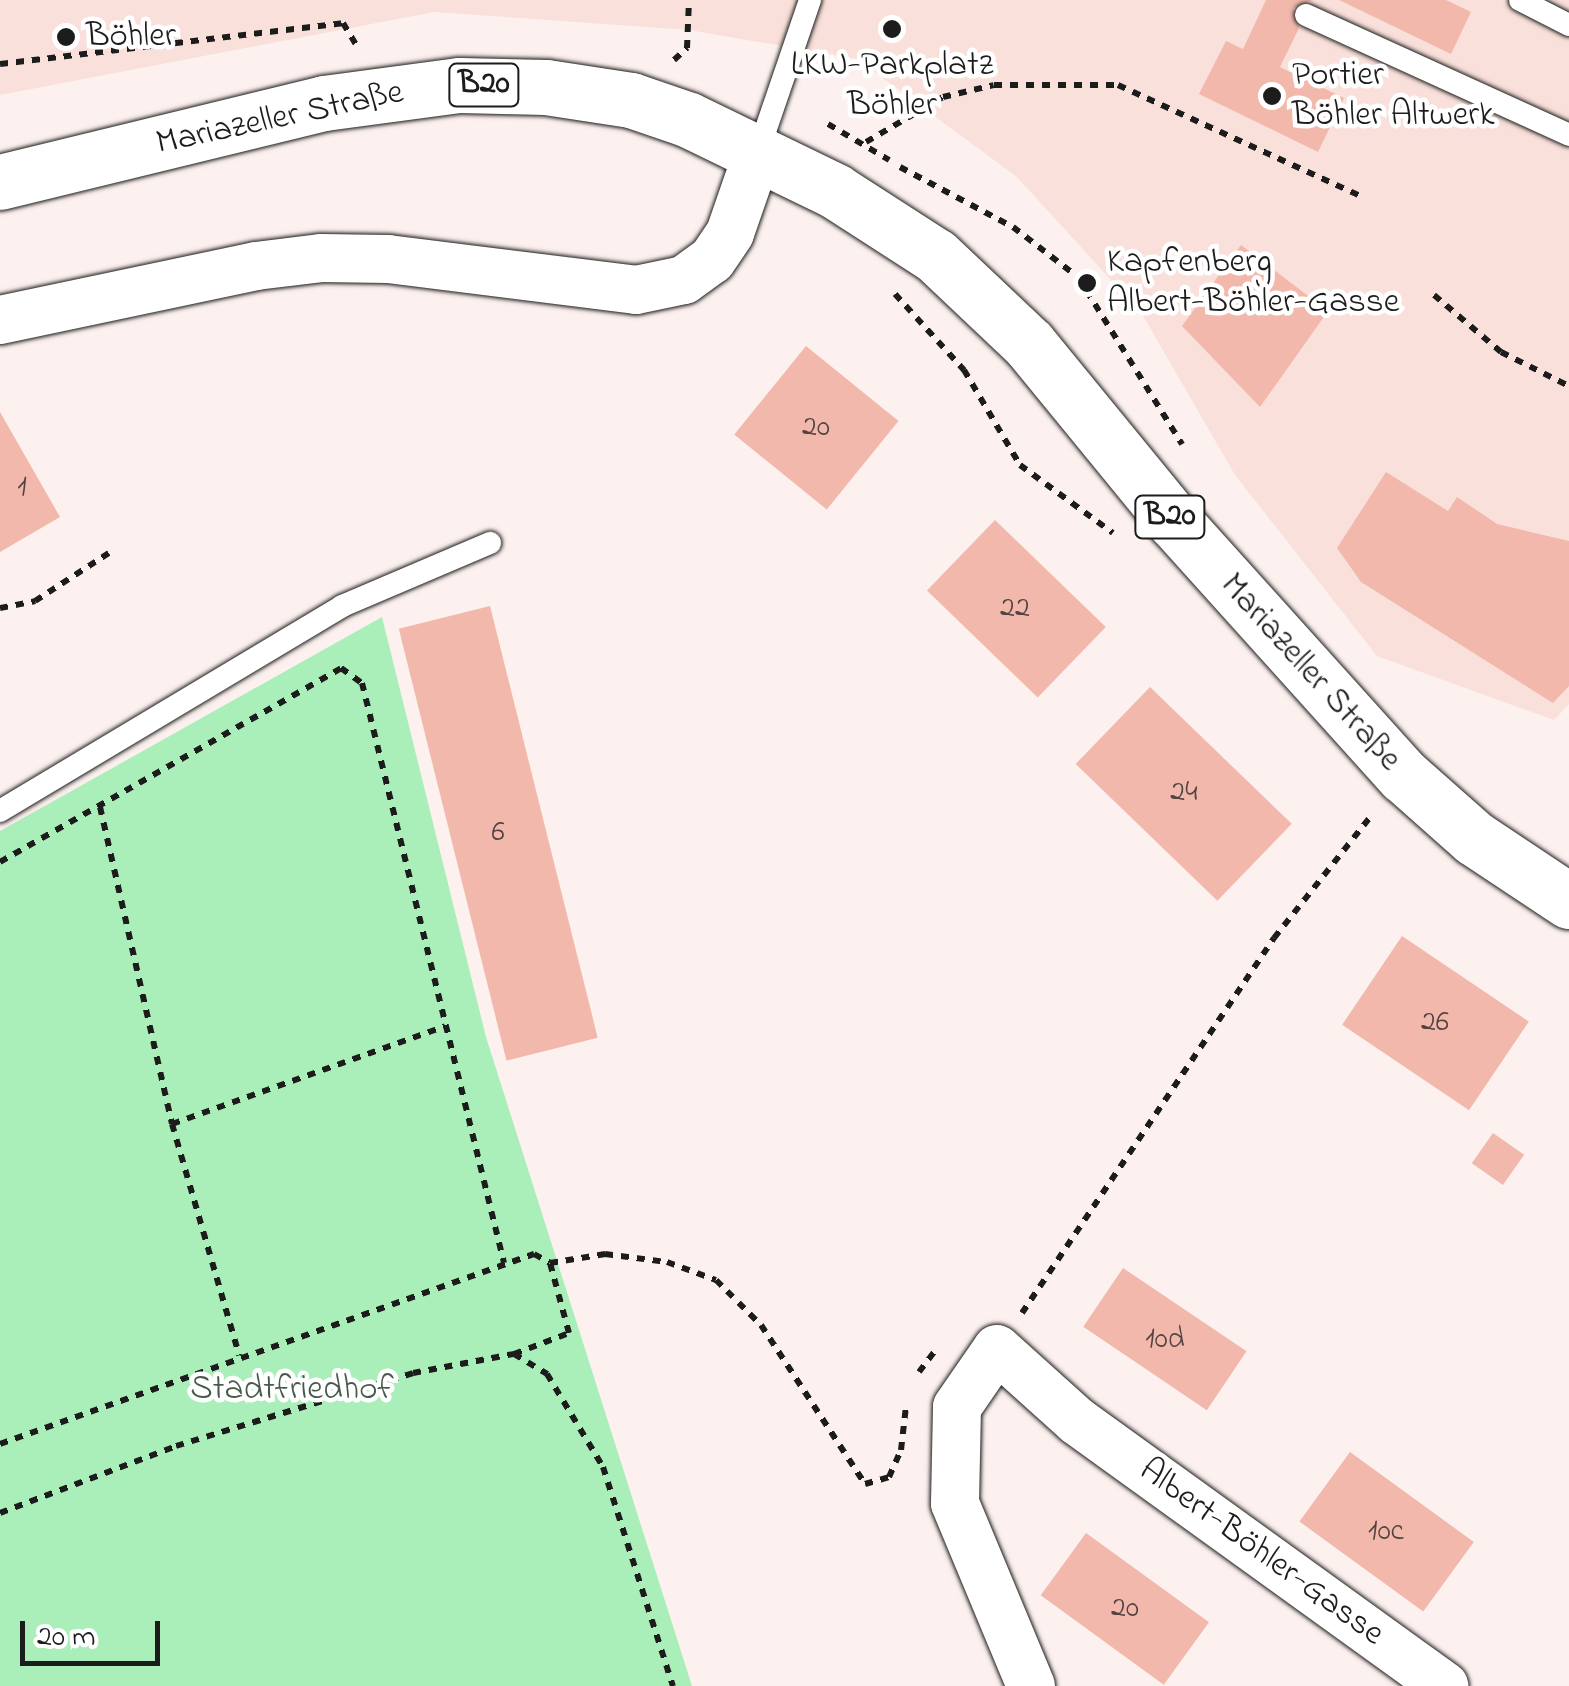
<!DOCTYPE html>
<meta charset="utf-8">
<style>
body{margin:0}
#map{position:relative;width:1569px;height:1686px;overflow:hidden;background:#fcf1ee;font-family:"Indie Flower",sans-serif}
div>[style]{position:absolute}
.built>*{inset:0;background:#f9e0da}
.green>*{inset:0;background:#aaefba}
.building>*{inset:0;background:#f2b8ab;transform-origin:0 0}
.path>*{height:6px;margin-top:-3px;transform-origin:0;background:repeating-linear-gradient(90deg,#1c1c1c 0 8px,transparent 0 16px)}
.roads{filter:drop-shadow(0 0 2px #1c1c1c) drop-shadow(0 0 2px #1c1c1c)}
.lane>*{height:22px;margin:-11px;padding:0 11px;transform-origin:11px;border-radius:11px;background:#fff}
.street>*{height:48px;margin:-24px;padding:0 24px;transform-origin:24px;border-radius:24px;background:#fff}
.primary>*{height:55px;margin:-27.5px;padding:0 27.5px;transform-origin:27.5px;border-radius:27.5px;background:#fff}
.dots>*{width:28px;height:28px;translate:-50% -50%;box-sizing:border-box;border:5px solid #fff;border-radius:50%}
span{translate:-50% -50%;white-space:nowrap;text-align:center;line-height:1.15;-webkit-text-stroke:9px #fff;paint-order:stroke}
.number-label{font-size:30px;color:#524340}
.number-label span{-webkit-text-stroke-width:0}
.shield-label span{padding:2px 8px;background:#fff;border:2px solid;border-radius:8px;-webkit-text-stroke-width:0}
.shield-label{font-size:32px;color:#1c1c1c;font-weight:700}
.poi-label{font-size:35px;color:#1c1c1c}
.left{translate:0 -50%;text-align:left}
.street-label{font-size:35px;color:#1c1c1c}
.park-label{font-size:35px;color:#475b4b}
.scale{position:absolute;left:20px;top:1621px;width:140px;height:45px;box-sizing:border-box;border:5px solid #1c1c1c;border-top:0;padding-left:12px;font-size:30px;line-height:35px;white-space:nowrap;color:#1c1c1c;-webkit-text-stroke:8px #fff;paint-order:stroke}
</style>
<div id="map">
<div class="built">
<div style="clip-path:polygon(0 0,1569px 0,1569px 704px,1554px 720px,1377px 656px,1235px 475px,1142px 314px,1017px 177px,857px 59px,689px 30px,434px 12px,0 95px)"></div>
</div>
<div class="green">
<div style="clip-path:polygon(382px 617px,486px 1037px,692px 1686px,0 1686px,0 831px)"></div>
</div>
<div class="building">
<div style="clip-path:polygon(1266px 0,1313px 0,1293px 8px,1299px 28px,1280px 67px,1344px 98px,1318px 152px,1199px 94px,1226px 41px,1243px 49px)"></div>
<div style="clip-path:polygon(1339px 0,1446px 0,1471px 12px,1451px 54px)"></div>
<div style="clip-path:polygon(1241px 245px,1328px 311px,1260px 407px,1182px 326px)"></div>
<div style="left:806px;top:346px;width:119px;height:114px;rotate:39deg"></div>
<div style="clip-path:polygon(0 412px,60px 517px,0 552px)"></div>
<div style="clip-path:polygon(1386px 472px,1448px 511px,1457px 497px,1497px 524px,1569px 541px,1569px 686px,1553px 703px,1361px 582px,1337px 548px)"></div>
<div style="left:995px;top:520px;width:154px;height:98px;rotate:44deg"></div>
<div style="left:490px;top:606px;width:445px;height:94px;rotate:76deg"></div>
<div style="left:1150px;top:687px;width:197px;height:107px;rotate:44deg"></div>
<div style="left:1402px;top:936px;width:153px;height:107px;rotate:34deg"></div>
<div style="left:1493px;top:1133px;width:38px;height:37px;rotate:35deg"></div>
<div style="left:1123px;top:1268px;width:149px;height:71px;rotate:34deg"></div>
<div style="left:1350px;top:1452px;width:153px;height:86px;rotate:36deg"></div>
<div style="left:1086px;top:1533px;width:152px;height:77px;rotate:36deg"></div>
</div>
<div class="path">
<div style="left:674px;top:60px;width:18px;rotate:-43deg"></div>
<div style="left:687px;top:48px;width:48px;rotate:-87.6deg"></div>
<div style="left:0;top:64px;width:345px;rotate:-6.8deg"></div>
<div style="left:343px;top:23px;width:31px;rotate:59deg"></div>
<div style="left:828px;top:124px;width:71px;rotate:30.5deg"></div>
<div style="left:866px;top:142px;width:89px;rotate:-30.3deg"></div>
<div style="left:943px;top:97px;width:52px;rotate:-13.2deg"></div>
<div style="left:994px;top:85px;width:124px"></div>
<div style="left:1118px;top:85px;width:267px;rotate:24.6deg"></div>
<div style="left:900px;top:167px;width:128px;rotate:28deg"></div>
<div style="left:1013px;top:227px;width:82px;rotate:37.6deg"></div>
<div style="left:1078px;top:277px;width:197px;rotate:58.1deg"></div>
<div style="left:895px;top:294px;width:103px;rotate:47.8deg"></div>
<div style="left:964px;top:370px;width:110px;rotate:59.5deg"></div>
<div style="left:1020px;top:465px;width:115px;rotate:36.2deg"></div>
<div style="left:1434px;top:295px;width:88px;rotate:40.4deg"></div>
<div style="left:1501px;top:352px;width:76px;rotate:26.6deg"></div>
<div style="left:0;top:608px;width:36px;rotate:-11deg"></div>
<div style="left:35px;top:601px;width:88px;rotate:-33deg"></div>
<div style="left:100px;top:807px;width:325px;rotate:77.2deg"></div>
<div style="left:172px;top:1124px;width:241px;rotate:73.8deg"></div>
<div style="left:0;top:862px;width:392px;rotate:-29.6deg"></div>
<div style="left:341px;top:668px;width:26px;rotate:36deg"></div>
<div style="left:362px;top:683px;width:597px;rotate:76.24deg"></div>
<div style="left:172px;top:1124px;width:290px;rotate:-19.7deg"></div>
<div style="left:1022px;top:1313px;width:452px;rotate:-56.1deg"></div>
<div style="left:1274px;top:938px;width:156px;rotate:-51.5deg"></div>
<div style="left:514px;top:1354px;width:59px;rotate:-20.9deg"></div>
<div style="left:569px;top:1333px;width:73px;rotate:-105.2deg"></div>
<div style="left:919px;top:1372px;width:26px;rotate:-53deg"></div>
<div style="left:0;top:1444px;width:567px;rotate:-19.59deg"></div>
<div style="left:534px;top:1254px;width:18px;rotate:29deg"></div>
<div style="left:550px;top:1263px;width:56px;rotate:-9.3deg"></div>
<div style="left:605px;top:1254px;width:63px;rotate:7.4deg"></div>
<div style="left:667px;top:1262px;width:52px;rotate:20.2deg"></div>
<div style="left:716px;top:1280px;width:64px;rotate:45deg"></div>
<div style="left:761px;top:1325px;width:190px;rotate:56.8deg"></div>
<div style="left:865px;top:1484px;width:25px;rotate:-16deg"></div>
<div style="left:889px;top:1477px;width:30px;rotate:-66deg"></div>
<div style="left:901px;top:1450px;width:44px;rotate:-83.5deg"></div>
<div style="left:0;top:1513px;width:188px;rotate:-20.8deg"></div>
<div style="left:176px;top:1446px;width:248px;rotate:-17.1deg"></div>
<div style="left:413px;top:1373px;width:103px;rotate:-10.7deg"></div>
<div style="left:514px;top:1354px;width:39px;rotate:31deg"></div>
<div style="left:547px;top:1374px;width:109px;rotate:58.9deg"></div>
<div style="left:603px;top:1467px;width:230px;rotate:72.3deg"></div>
</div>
<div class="roads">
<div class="lane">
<div style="left:1520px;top:0;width:55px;rotate:27deg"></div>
<div style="left:1306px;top:15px;width:289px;rotate:24.5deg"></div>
<div style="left:758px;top:152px;width:161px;rotate:-71.1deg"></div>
<div style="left:0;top:811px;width:399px;rotate:-30.9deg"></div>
<div style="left:342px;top:606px;width:161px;rotate:-23.1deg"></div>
</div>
<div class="street">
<div style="left:0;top:320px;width:262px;rotate:-11.9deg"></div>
<div style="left:256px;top:266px;width:65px;rotate:-7deg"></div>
<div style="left:321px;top:258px;width:67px;rotate:0.9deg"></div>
<div style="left:388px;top:259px;width:250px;rotate:7.1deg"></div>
<div style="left:636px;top:290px;width:49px;rotate:-11.8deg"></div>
<div style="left:684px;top:280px;width:34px;rotate:-36deg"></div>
<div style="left:712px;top:260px;width:32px;rotate:-56deg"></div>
<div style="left:730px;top:233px;width:86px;rotate:-70.9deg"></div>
<div style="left:1031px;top:1686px;width:198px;rotate:-112.6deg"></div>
<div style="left:955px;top:1503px;width:96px;rotate:-88.8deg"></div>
<div style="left:957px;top:1407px;width:70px;rotate:-55.4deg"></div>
<div style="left:997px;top:1349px;width:108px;rotate:42deg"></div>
<div style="left:1077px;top:1421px;width:453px;rotate:35.8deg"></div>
</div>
<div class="primary">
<div style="left:0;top:182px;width:333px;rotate:-13.7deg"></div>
<div style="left:324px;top:103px;width:136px;rotate:-7.6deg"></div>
<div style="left:459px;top:85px;width:87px;rotate:1.3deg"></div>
<div style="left:546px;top:87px;width:86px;rotate:8.7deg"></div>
<div style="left:631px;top:100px;width:61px;rotate:19deg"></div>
<div style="left:689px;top:120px;width:162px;rotate:25.9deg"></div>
<div style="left:835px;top:191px;width:120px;rotate:32.8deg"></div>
<div style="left:936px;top:256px;width:128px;rotate:43.4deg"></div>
<div style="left:1029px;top:344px;width:229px;rotate:50.7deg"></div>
<div style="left:1174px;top:521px;width:343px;rotate:48deg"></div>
<div style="left:1404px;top:776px;width:94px;rotate:41.5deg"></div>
<div style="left:1474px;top:838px;width:114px;rotate:33.6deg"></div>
</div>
</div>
<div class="dots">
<div style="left:892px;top:29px;background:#1c1c1c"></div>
<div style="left:66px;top:37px;background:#1c1c1c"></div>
<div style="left:1272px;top:96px;background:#1c1c1c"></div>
<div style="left:1087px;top:283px;background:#1c1c1c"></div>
</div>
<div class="number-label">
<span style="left:816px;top:428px">20</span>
<span style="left:22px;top:488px">1</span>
<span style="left:1015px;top:609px">22</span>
<span style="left:1184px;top:793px">24</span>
<span style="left:498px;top:833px">6</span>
<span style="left:1435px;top:1023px">26</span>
<span style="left:1165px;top:1340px">10d</span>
<span style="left:1386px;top:1532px">10c</span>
<span style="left:1125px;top:1609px">20</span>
</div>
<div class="shield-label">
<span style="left:484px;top:85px">B20</span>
<span style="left:1170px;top:517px">B20</span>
</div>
<div class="poi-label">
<span class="left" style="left:86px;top:37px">Böhler</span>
<span style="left:892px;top:86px">LKW-Parkplatz<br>Böhler</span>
<span class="left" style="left:1292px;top:96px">Portier<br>Böhler Altwerk</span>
<span class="left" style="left:1107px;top:283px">Kapfenberg<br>Albert-Böhler-Gasse</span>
</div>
<div class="street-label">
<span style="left:280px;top:119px;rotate:-12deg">Mariazeller Straße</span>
<span style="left:1310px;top:673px;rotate:48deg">Mariazeller Straße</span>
<span style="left:1261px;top:1553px;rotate:36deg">Albert-Böhler-Gasse</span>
</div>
<div class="park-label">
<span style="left:292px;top:1390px">Stadtfriedhof</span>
</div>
<div class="scale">20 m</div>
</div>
